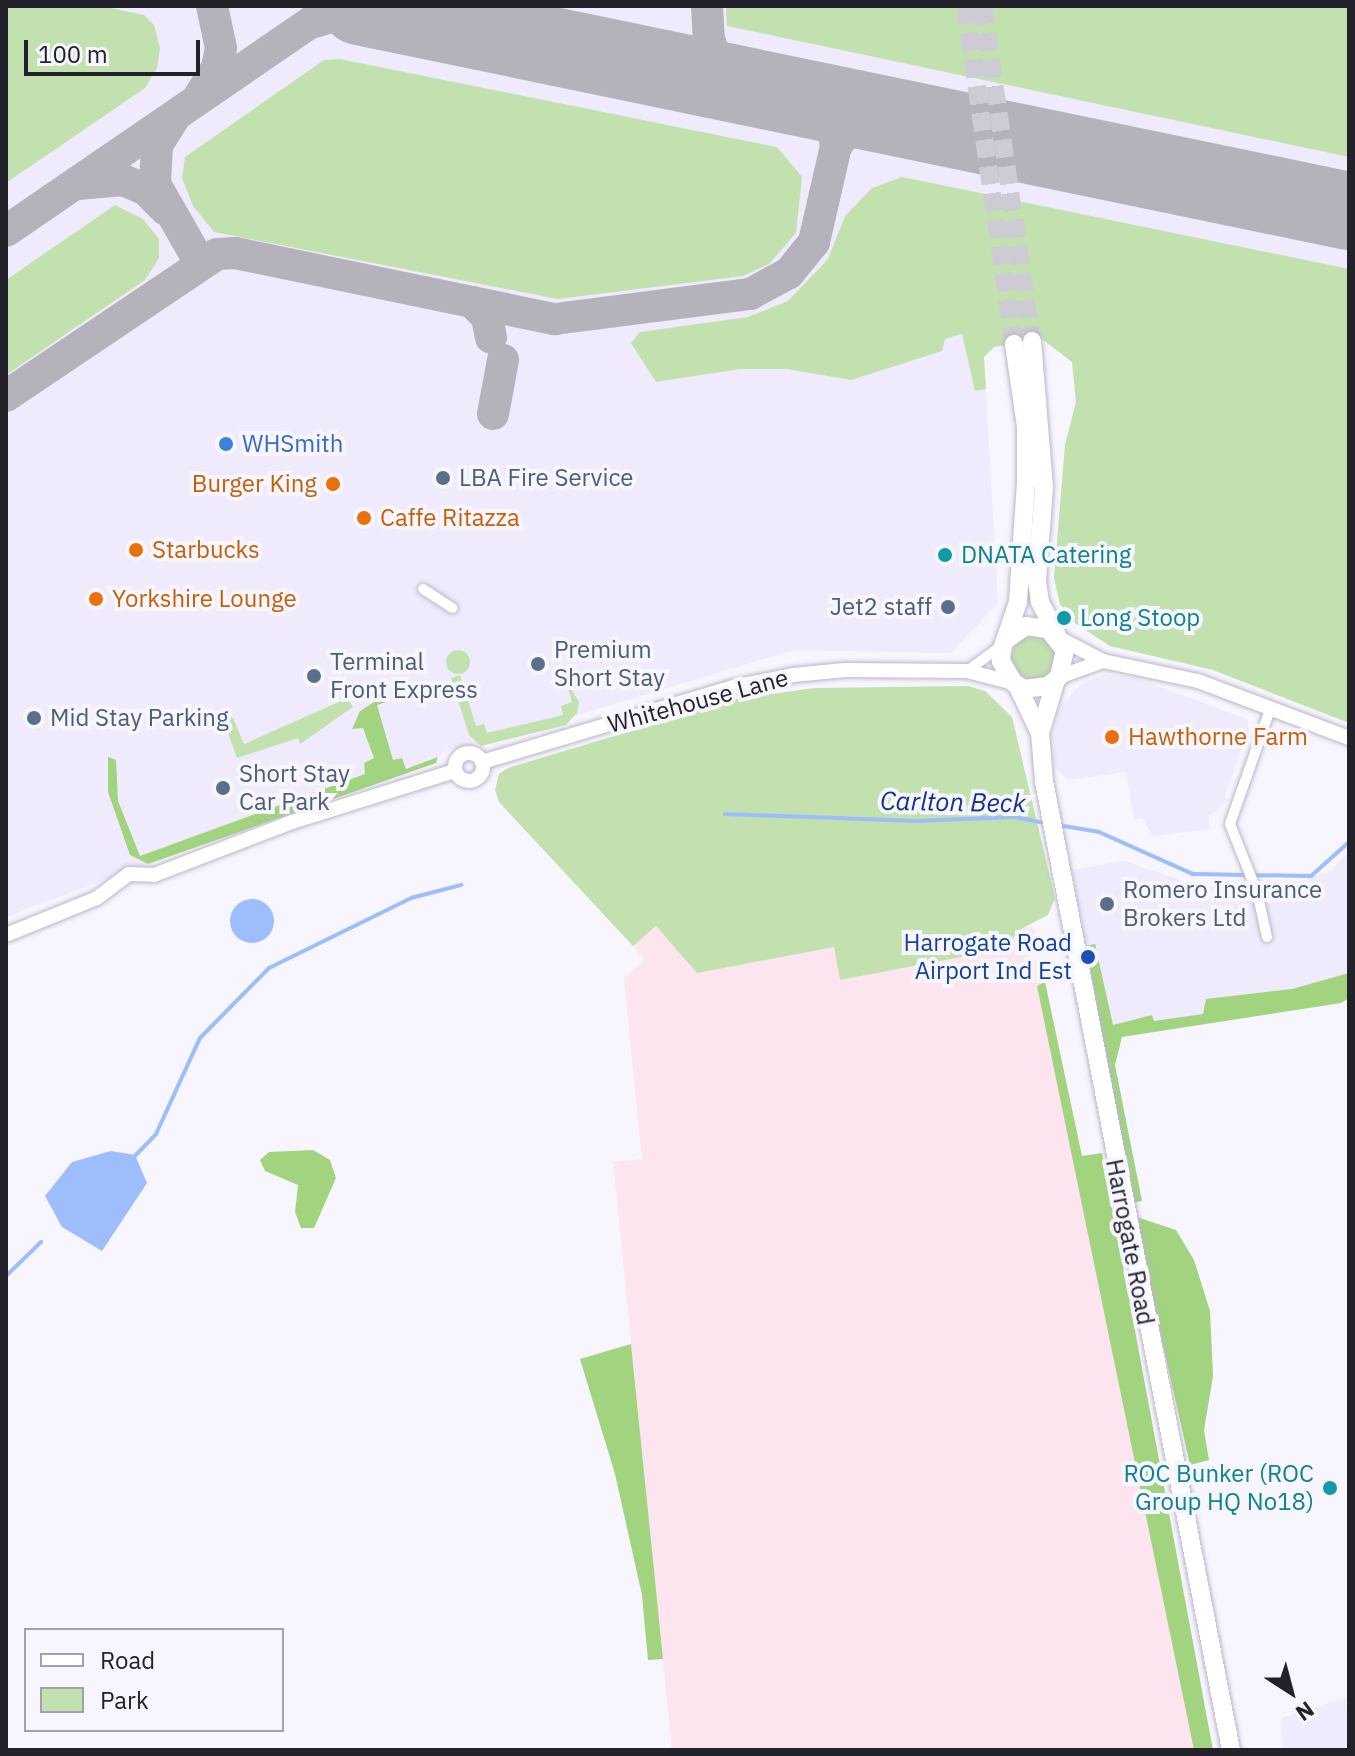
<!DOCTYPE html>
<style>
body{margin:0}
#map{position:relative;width:1355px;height:1756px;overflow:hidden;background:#f7f5fd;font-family:"IBM Plex Sans",sans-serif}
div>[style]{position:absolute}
.built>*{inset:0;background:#f0ebfc}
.industrial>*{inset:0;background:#fde5f0}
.green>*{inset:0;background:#c2e1ae}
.round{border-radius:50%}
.forest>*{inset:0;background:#a2d37f}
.water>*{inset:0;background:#9dbdfd}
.stream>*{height:4px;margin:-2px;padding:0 2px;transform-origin:2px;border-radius:2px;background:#9dbdfd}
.taxiway>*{height:32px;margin:-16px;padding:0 16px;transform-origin:16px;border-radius:16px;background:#b4b2ba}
.runway>*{height:78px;margin:-39px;padding:0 39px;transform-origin:39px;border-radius:39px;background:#b4b2ba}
.highway-tunnel>*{height:18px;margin-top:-9px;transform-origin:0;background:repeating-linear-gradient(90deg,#cdcbd3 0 18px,transparent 0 27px)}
.roads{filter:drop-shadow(0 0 2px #bbb6ca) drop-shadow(0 0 2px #bbb6ca)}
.street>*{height:10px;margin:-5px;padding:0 5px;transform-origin:5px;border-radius:5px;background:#fff}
.secondary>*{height:14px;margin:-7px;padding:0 7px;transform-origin:7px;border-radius:7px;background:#fff}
.secondary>.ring{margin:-7px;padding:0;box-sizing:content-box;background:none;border:14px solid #fff;border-radius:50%}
.highway>*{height:18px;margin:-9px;padding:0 9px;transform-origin:9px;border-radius:9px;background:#fff}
.dots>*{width:22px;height:22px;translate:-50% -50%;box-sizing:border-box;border:4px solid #f7f5fd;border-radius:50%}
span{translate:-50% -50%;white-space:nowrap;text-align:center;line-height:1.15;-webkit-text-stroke:8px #f7f5fd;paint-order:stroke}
.shop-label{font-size:24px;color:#366cbe}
.left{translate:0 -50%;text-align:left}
.service-label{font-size:24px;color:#4e5e75}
.right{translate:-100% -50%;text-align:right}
.food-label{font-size:24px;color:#c56008}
.culture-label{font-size:24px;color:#0d838f}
.street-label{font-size:24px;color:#232129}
.transit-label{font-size:24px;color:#164399}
.water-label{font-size:26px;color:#11358d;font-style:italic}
.frame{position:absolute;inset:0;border:8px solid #232129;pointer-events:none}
.legend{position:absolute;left:24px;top:1628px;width:260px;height:104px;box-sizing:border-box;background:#f7f5fd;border:2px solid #a2a0a8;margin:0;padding:10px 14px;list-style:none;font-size:24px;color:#232129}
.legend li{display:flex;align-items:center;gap:16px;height:40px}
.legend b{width:40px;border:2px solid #a2a0a8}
.north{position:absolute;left:1251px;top:1652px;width:80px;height:80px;-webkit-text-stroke:6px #f7f5fd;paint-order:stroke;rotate:144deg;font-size:22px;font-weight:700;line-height:32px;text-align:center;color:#232129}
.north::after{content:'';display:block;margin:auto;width:28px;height:36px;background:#232129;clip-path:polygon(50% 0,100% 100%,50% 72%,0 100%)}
.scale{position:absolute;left:24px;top:40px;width:176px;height:36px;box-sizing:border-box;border:4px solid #232129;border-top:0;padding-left:10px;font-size:24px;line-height:28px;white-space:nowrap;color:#232129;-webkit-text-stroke:6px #f7f5fd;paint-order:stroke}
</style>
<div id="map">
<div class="built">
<div style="clip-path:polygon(6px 6px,1349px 6px,1349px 723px,1213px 670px,1110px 646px,1075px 623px,1060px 604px,1054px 578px,1065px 445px,1076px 402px,1072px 362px,1042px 339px,994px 347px,984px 357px,998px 603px,951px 653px,794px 650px,489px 742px,444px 751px,434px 763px,295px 808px,6px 917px)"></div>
<div style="clip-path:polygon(1105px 674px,1133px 677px,1247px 719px,1249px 728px,1225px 797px,1229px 800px,1209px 816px,1210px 829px,1153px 836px,1142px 818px,1134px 820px,1126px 772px,1068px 780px,1054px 767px,1052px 736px,1060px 706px,1081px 684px)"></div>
<div style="clip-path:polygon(1349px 852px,1349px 985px,1103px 1039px,1072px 870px,1124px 861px,1202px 887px,1302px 881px,1332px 870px)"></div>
<div style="clip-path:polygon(1346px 1698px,1349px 1750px,1282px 1750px,1281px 1718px)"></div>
</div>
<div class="industrial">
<div style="clip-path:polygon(656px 926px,697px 973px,834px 947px,841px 980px,1003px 949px,1021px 929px,1033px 926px,1039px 944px,1026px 948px,1030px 962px,1041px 959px,1200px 1750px,672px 1750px,613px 1162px,642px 1159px,624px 978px,645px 960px,633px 946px)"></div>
</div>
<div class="green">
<div style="clip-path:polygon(6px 6px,101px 6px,144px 15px,154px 25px,160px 48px,157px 68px,145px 88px,6px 183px)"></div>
<div style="clip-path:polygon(726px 6px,1349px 6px,1349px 157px,727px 26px)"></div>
<div style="clip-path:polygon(340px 59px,777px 147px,802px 177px,796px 233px,769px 264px,743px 276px,558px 299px,214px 232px,193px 206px,182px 178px,185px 157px,324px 60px)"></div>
<div style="clip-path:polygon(902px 177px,1349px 269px,1349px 723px,1213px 670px,1110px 646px,1075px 623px,1060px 604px,1054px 578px,1065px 445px,1076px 402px,1072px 362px,1042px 339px,994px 347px,984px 357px,986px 389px,975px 391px,962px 334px,945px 339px,942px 351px,851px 380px,787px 369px,740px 369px,656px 382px,631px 343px,640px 332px,748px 317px,788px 301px,828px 259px,845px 216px,872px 188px)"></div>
<div style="clip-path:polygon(115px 205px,143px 219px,159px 239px,159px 258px,145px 280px,6px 375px,6px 280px)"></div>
<div class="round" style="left:1011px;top:636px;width:46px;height:46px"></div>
<div class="round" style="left:446px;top:650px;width:24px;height:24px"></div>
<div style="clip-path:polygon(460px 675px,476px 726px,484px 724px,487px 733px,563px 715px,561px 706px,572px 702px,566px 681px,579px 702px,577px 713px,566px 725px,481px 746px,469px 735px,451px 678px)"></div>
<div style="clip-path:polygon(968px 686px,985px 691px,1012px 717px,1055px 898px,1048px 915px,1021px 929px,1003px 949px,840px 980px,834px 947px,697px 973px,656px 926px,633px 946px,499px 802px,495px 790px,499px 774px,508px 768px,737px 699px,814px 688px)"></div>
<div style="clip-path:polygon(348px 698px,353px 707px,300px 744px,298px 738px,237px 758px,225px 724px,216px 720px,220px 712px,233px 718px,244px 744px)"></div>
</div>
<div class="forest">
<div style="clip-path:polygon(385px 695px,386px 702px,377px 705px,393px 760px,402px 758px,406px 769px,438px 757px,436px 763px,148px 864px,130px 855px,108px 792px,108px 757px,116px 760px,118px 801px,140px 856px,365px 774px,364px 763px,374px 758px,363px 728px,352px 729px,360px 711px)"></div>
<div style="clip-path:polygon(1095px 944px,1113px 1025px,1152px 1015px,1154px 1021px,1203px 1014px,1206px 999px,1292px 989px,1349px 973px,1349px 998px,1341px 1003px,1122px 1037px,1115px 1065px,1142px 1201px,1133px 1203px,1086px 946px)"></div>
<div style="clip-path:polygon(1045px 982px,1082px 1156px,1102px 1153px,1213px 1750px,1194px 1750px,1037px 986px)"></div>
<div style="clip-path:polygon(313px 1150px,330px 1160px,336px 1178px,314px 1228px,301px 1228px,295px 1212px,298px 1185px,265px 1171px,260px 1160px,269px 1152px)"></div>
<div style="clip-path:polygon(1134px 1216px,1176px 1230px,1194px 1260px,1210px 1311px,1213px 1376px,1204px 1430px,1209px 1460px,1190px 1465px)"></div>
<div style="clip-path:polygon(631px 1344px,663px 1659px,648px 1660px,642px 1595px,615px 1474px,580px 1359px)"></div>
</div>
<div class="water">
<div class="round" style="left:230px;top:899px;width:44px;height:44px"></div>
<div style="clip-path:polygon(111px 1151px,135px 1155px,147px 1183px,102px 1251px,62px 1227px,45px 1196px,72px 1162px)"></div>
</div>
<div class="stream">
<div style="left:725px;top:814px;width:192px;rotate:2.1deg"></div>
<div style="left:917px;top:821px;width:97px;rotate:-2.4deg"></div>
<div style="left:1014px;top:817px;width:32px;rotate:11deg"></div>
<div style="left:1058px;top:825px;width:42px;rotate:9.7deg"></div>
<div style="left:1099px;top:832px;width:103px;rotate:24.1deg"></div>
<div style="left:1193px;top:874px;width:118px;rotate:1deg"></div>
<div style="left:1311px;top:876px;width:51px;rotate:-41.8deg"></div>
<div style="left:132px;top:1159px;width:35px;rotate:-46deg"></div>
<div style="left:156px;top:1134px;width:106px;rotate:-65.4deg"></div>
<div style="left:200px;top:1038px;width:98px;rotate:-45.4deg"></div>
<div style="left:269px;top:968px;width:158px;rotate:-26.2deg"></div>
<div style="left:411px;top:898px;width:52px;rotate:-14.6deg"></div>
<div style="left:6px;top:1276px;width:49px;rotate:-44.2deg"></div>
</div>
<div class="taxiway">
<div style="left:401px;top:6px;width:33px;rotate:27deg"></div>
<div style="left:707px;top:6px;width:33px;rotate:87deg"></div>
<div style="left:315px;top:22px;width:31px;rotate:-17deg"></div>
<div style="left:345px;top:13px;width:53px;rotate:1.1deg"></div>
<div style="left:641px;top:66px;width:45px;rotate:-2.5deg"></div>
<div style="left:686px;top:64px;width:18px;rotate:-34deg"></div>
<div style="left:701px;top:54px;width:17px;rotate:-62deg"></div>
<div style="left:709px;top:39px;width:36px;rotate:71deg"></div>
<div style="left:721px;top:73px;width:39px;rotate:26deg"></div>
<div style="left:200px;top:95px;width:32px;rotate:-58deg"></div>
<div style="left:217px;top:68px;width:20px;rotate:-79deg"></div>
<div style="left:221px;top:48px;width:43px;rotate:-102.1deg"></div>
<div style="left:807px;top:100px;width:29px;rotate:36deg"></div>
<div style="left:830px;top:117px;width:30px;rotate:78deg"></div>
<div style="left:836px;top:146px;width:33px;rotate:-52deg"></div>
<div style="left:856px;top:120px;width:31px;rotate:-7deg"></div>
<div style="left:174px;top:118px;width:32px;rotate:122deg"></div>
<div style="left:157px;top:145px;width:39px;rotate:93deg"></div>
<div style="left:155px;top:184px;width:91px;rotate:60.3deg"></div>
<div style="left:78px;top:184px;width:45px;rotate:-5.1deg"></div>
<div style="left:123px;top:180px;width:25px;rotate:23deg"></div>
<div style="left:146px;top:190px;width:27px;rotate:45deg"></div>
<div style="left:6px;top:231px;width:398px;rotate:-34.4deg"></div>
<div style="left:472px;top:302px;width:21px;rotate:45deg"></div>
<div style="left:487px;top:317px;width:21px;rotate:79deg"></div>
<div style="left:6px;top:396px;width:254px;rotate:-33.9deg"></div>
<div style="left:217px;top:254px;width:18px;rotate:-3deg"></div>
<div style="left:235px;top:253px;width:327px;rotate:11.7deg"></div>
<div style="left:555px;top:319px;width:197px;rotate:-7.3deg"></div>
<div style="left:750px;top:294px;width:44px;rotate:-28.3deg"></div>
<div style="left:789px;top:273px;width:40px;rotate:-51deg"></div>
<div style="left:814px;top:242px;width:98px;rotate:-77.1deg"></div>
<div style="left:493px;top:414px;width:55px;rotate:-79.5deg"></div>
</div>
<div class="runway">
<div style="left:359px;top:6px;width:1011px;rotate:11.7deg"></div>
</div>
<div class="highway-tunnel">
<div style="left:965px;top:6px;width:342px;rotate:81.8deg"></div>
<div style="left:983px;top:6px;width:339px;rotate:81.7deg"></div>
</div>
<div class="roads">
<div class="street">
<div style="left:423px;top:589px;width:35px;rotate:33deg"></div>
<div style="left:967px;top:671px;width:42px;rotate:-36.3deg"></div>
<div style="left:1267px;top:937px;width:46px;rotate:-102.5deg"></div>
<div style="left:1257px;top:892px;width:73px;rotate:-111.7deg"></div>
<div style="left:1230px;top:824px;width:124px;rotate:-70.7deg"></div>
</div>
<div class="secondary">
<div style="left:1059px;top:638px;width:50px;rotate:27.6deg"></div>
<div style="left:1103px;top:661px;width:97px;rotate:11.9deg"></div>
<div style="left:1198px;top:681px;width:161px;rotate:20.7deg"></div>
<div style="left:1059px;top:677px;width:47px;rotate:-20deg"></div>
<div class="ring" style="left:455px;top:753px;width:14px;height:14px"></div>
<div style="left:482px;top:762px;width:266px;rotate:-16.6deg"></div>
<div style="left:737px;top:686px;width:57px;rotate:-11.1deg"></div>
<div style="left:793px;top:675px;width:52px;rotate:-5.5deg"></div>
<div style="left:845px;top:670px;width:122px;rotate:0.5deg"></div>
<div style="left:967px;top:671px;width:49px;rotate:14.3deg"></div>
<div style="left:6px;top:935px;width:98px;rotate:-22.1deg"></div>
<div style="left:97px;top:898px;width:40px;rotate:-37deg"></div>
<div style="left:129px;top:874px;width:25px;rotate:2deg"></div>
<div style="left:154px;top:875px;width:148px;rotate:-21deg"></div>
<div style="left:292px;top:822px;width:171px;rotate:-17.4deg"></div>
</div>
<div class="highway">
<div style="left:1032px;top:341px;width:146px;rotate:85.3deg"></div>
<div style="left:1044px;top:487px;width:94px;rotate:94.3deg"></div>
<div style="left:1037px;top:581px;width:21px;rotate:82deg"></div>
<div style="left:1040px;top:602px;width:38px;rotate:63deg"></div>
<div style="left:1007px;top:639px;width:23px;rotate:-34deg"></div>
<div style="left:1026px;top:626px;width:22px;rotate:8deg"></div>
<div style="left:1048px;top:629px;width:27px;rotate:51deg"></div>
<div style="left:1065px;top:650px;width:28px;rotate:103deg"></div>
<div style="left:1059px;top:677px;width:14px;rotate:141deg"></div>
<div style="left:1048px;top:686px;width:24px;rotate:173deg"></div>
<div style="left:1024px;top:689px;width:12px;rotate:-149deg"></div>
<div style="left:1014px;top:683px;width:26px;rotate:-121deg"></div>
<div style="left:1001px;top:661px;width:12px;rotate:-85deg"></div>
<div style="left:1002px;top:649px;width:50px;rotate:-71.2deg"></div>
<div style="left:1018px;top:602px;width:119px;rotate:-86.2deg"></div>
<div style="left:1026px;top:483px;width:56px;rotate:-90deg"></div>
<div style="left:1026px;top:427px;width:84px;rotate:-98.2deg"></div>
<div style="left:1056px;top:680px;width:55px;rotate:106.8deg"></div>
<div style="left:1040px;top:733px;width:48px;rotate:85.2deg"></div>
<div style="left:1044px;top:781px;width:987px;rotate:79.08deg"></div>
<div style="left:1017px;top:685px;width:53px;rotate:64.4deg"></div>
</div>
</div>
<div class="dots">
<div style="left:226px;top:444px;background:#3f7fe0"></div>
<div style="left:443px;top:478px;background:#5c6f8a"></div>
<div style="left:333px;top:484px;background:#e8710a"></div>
<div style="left:364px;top:518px;background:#e8710a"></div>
<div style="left:136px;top:550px;background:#e8710a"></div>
<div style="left:945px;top:555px;background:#0f9aa8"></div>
<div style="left:96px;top:599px;background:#e8710a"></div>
<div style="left:948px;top:607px;background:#5c6f8a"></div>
<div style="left:1064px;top:618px;background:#0f9aa8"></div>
<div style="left:538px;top:664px;background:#5c6f8a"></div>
<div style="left:314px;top:676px;background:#5c6f8a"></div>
<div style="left:34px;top:718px;background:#5c6f8a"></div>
<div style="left:1112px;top:737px;background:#e8710a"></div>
<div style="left:223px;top:788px;background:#5c6f8a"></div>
<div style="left:1107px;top:904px;background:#5c6f8a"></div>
<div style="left:1088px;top:957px;background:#1a4fb4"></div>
<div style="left:1330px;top:1488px;background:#0f9aa8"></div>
</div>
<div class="shop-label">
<span class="left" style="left:242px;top:444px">WHSmith</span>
</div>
<div class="service-label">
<span class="left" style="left:459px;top:478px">LBA Fire Service</span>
<span class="right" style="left:932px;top:607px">Jet2 staff</span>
<span class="left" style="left:554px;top:664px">Premium<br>Short Stay</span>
<span class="left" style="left:330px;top:676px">Terminal<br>Front Express</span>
<span class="left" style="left:50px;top:718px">Mid Stay Parking</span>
<span class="left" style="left:239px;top:788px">Short Stay<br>Car Park</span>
<span class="left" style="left:1123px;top:904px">Romero Insurance<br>Brokers Ltd</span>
</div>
<div class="food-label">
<span class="right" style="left:317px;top:484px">Burger King</span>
<span class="left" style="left:380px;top:518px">Caffe Ritazza</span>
<span class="left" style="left:152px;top:550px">Starbucks</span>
<span class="left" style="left:112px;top:599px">Yorkshire Lounge</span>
<span class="left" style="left:1128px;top:737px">Hawthorne Farm</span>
</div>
<div class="culture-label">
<span class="left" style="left:961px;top:555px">DNATA Catering</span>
<span class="left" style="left:1080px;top:618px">Long Stoop</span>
<span class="right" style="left:1314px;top:1488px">ROC Bunker (ROC<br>Group HQ No18)</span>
</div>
<div class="street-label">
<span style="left:698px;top:701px;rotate:-15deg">Whitehouse Lane</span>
<span style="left:1130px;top:1242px;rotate:79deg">Harrogate Road</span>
</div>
<div class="transit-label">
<span class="right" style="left:1072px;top:957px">Harrogate Road<br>Airport Ind Est</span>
</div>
<div class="water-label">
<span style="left:953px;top:802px;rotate:1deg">Carlton Beck</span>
</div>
<div class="frame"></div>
<ul class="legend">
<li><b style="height:10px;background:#fff"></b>Road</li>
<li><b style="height:22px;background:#c2e1ae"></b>Park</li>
</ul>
<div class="north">N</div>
<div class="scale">100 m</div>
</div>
